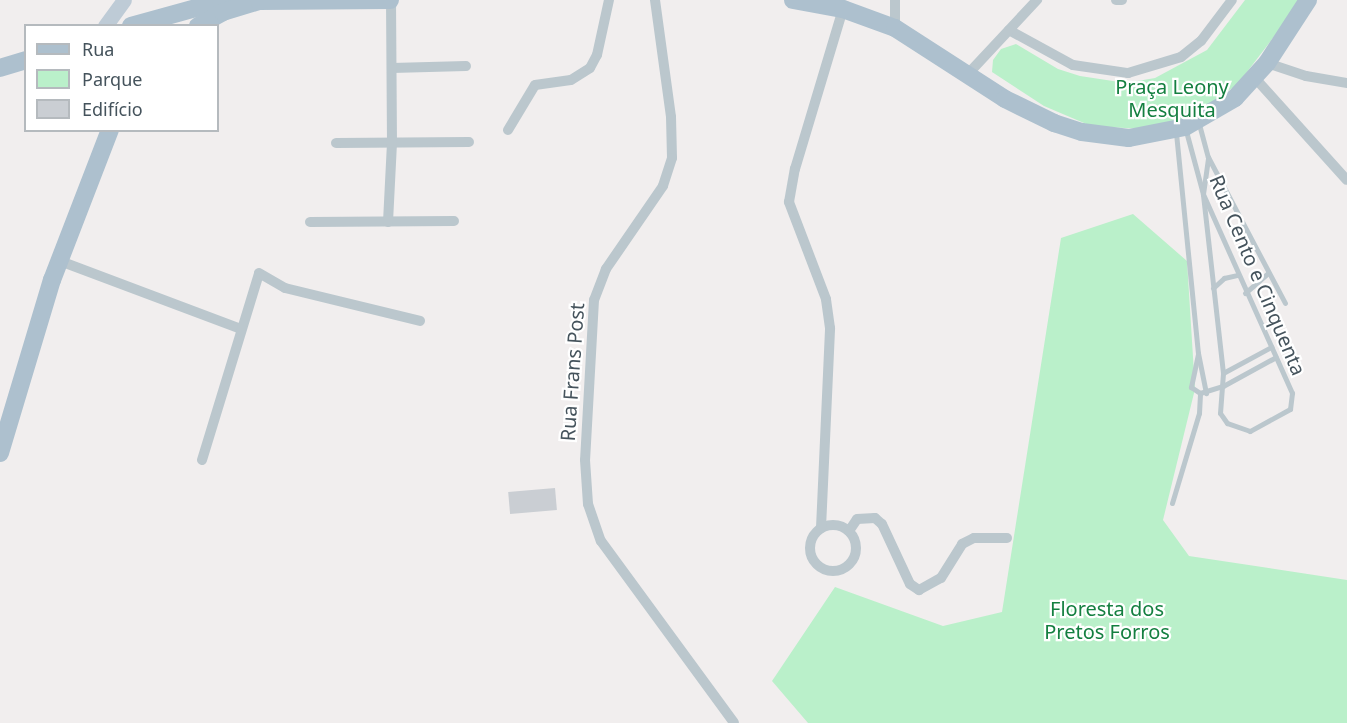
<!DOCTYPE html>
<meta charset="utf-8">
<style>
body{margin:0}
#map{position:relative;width:1347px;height:723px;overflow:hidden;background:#f1eeee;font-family:"Noto Sans",sans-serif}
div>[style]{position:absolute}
.green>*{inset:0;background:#baf0ca}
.building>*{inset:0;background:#caced3;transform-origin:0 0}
.lane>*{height:5px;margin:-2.5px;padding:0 2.5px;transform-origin:2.5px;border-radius:2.5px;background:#bbc7cd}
.street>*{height:10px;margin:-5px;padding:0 5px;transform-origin:5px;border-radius:5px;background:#bbc7cd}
.street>.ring{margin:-5px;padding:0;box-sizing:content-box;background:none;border:10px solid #bbc7cd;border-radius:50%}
.secondary>*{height:15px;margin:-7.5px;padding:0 7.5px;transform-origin:7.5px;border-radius:7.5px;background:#becbd6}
.primary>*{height:18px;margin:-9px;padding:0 9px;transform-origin:9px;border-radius:9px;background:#adc0ce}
span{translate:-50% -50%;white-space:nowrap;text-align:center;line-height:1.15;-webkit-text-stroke:4.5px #fff;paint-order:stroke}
.park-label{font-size:20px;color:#147f40}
.street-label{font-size:20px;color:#45535c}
.legend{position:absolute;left:24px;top:24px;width:195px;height:108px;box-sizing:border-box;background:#fff;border:2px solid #b5babe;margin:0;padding:8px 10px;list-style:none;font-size:18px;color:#45535c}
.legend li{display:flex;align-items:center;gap:12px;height:30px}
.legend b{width:30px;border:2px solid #b5babe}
</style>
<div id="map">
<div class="green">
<div style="clip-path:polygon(1245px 0,1302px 0,1237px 85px,1189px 117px,1142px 129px,1091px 126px,1044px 106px,992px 72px,993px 60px,1001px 49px,1016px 44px,1058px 69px,1080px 76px,1126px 83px,1155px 78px,1207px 50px)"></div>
<div style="clip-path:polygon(1133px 214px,1187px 261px,1195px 389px,1163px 520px,1189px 556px,1347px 580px,1347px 723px,808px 723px,772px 681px,835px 587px,943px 626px,1002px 612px,1061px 238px)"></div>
</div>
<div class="building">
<div style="left:555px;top:488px;width:22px;height:47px;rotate:85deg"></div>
</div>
<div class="lane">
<div style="left:1199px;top:124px;width:34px;rotate:75deg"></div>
<div style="left:1208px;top:157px;width:165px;rotate:62.2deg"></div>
<div style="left:1186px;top:131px;width:65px;rotate:74.9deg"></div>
<div style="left:1203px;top:194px;width:218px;rotate:65.9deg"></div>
<div style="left:1292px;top:393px;width:16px;rotate:97deg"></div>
<div style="left:1290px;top:409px;width:46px;rotate:151.2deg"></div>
<div style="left:1250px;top:431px;width:24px;rotate:-161deg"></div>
<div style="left:1227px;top:423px;width:12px;rotate:-125deg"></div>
<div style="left:1220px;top:413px;width:40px;rotate:-85.7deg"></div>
<div style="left:1223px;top:373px;width:180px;rotate:-96.4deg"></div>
<div style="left:1203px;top:194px;width:37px;rotate:-82deg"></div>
<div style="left:1176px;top:133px;width:221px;rotate:84.3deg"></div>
<div style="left:1198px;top:353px;width:41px;rotate:78.7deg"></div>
<div style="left:1213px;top:288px;width:15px;rotate:-42deg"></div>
<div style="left:1224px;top:278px;width:13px;rotate:-13deg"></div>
<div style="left:1245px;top:293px;width:30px;rotate:-41deg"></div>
<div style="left:1198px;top:354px;width:34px;rotate:102deg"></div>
<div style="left:1191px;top:387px;width:11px;rotate:34deg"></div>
<div style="left:1200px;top:393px;width:24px;rotate:-17deg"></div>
<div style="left:1223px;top:386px;width:60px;rotate:-28.7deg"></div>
<div style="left:1223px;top:373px;width:55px;rotate:-28.4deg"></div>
<div style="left:1172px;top:503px;width:94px;rotate:-73.3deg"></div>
<div style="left:1199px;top:413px;width:20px;rotate:-87deg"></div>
</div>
<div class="street">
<div style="left:655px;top:0;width:118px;rotate:82.2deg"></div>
<div style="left:671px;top:117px;width:41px;rotate:88.6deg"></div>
<div style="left:672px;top:158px;width:29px;rotate:108deg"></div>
<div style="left:663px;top:186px;width:101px;rotate:124.5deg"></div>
<div style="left:606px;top:269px;width:33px;rotate:111deg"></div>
<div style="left:594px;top:300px;width:160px;rotate:93.2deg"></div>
<div style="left:585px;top:460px;width:44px;rotate:86.1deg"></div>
<div style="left:588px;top:504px;width:39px;rotate:71deg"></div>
<div style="left:601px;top:541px;width:225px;rotate:53.8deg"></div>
<div style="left:895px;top:0;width:28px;rotate:90deg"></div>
<div style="left:1116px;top:0;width:6px"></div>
<div style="left:1009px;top:30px;width:73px;rotate:28.7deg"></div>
<div style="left:1073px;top:65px;width:56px;rotate:8.3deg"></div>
<div style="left:1128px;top:73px;width:55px;rotate:-16.8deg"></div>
<div style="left:1181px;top:57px;width:26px;rotate:-39deg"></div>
<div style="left:1201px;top:41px;width:51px;rotate:-52.9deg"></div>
<div style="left:1267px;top:63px;width:41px;rotate:18.4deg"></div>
<div style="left:1306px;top:76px;width:42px;rotate:9.7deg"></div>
<div style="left:392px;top:68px;width:74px;rotate:-1.5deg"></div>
<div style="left:967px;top:75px;width:103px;rotate:-47deg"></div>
<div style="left:1255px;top:78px;width:137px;rotate:48deg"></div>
<div style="left:508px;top:130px;width:52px;rotate:-59deg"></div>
<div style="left:535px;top:85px;width:36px;rotate:-8deg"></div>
<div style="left:571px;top:80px;width:22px;rotate:-32deg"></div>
<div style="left:590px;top:68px;width:15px;rotate:-62deg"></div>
<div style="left:597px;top:55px;width:56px;rotate:-77.7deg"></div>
<div style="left:336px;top:143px;width:133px;rotate:-0.4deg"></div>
<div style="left:310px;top:222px;width:144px;rotate:-0.4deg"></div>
<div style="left:388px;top:222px;width:79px;rotate:-87.1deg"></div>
<div style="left:392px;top:143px;width:143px;rotate:-90.4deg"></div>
<div style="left:60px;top:261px;width:193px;rotate:20.6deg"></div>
<div style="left:202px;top:460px;width:195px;rotate:-73deg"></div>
<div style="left:259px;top:273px;width:30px;rotate:30deg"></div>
<div style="left:285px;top:288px;width:139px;rotate:13.7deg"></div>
<div class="ring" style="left:810px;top:525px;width:36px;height:36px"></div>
<div style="left:821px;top:528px;width:200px;rotate:-87.4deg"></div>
<div style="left:830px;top:328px;width:29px;rotate:-98deg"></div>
<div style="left:826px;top:299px;width:104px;rotate:-110.9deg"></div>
<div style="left:789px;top:202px;width:34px;rotate:-80deg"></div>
<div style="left:795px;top:169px;width:167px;rotate:-73.3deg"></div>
<div style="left:849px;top:531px;width:14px;rotate:-56deg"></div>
<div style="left:857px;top:519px;width:18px;rotate:-3deg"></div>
<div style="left:875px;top:518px;width:9px;rotate:41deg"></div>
<div style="left:882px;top:524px;width:66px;rotate:65deg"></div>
<div style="left:910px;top:584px;width:11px;rotate:34deg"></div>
<div style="left:919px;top:590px;width:25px;rotate:-29deg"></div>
<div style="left:941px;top:578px;width:40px;rotate:-58deg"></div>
<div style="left:962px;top:544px;width:13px;rotate:-27deg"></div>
<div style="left:974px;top:538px;width:33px"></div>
</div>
<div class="secondary">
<div style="left:105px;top:26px;width:32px;rotate:-54deg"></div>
</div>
<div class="primary">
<div style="left:793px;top:0;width:51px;rotate:10.2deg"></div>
<div style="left:843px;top:9px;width:55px;rotate:20.1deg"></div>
<div style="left:895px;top:28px;width:131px;rotate:32.8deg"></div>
<div style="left:1005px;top:99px;width:55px;rotate:26.1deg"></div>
<div style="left:1054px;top:123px;width:29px;rotate:18deg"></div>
<div style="left:1082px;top:132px;width:47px;rotate:7.3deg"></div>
<div style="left:1129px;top:138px;width:57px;rotate:-11.1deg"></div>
<div style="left:1185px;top:127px;width:58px;rotate:-30.1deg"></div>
<div style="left:1235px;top:98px;width:47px;rotate:-47.6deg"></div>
<div style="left:1267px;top:63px;width:75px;rotate:-56.9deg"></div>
<div style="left:131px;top:26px;width:93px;rotate:-15.5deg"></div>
<div style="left:221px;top:1px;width:15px"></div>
<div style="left:198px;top:26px;width:29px;rotate:-29deg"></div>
<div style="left:223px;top:12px;width:38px;rotate:-17deg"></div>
<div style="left:259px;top:1px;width:131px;rotate:-0.4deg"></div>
<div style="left:0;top:68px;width:27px;rotate:-17deg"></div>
<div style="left:0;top:453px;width:181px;rotate:-73.3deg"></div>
<div style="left:52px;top:280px;width:161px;rotate:-68.9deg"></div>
</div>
<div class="park-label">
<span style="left:1172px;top:98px">Praça Leony<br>Mesquita</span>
<span style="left:1107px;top:620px">Floresta dos<br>Pretos Forros</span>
</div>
<div class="street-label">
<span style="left:1258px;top:275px;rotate:67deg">Rua Cento e Cinquenta</span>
<span style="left:572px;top:372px;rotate:-86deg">Rua Frans Post</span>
</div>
<ul class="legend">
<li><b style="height:8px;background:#adc0ce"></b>Rua</li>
<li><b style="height:16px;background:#baf0ca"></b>Parque</li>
<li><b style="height:16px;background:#caced3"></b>Edifício</li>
</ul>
</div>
